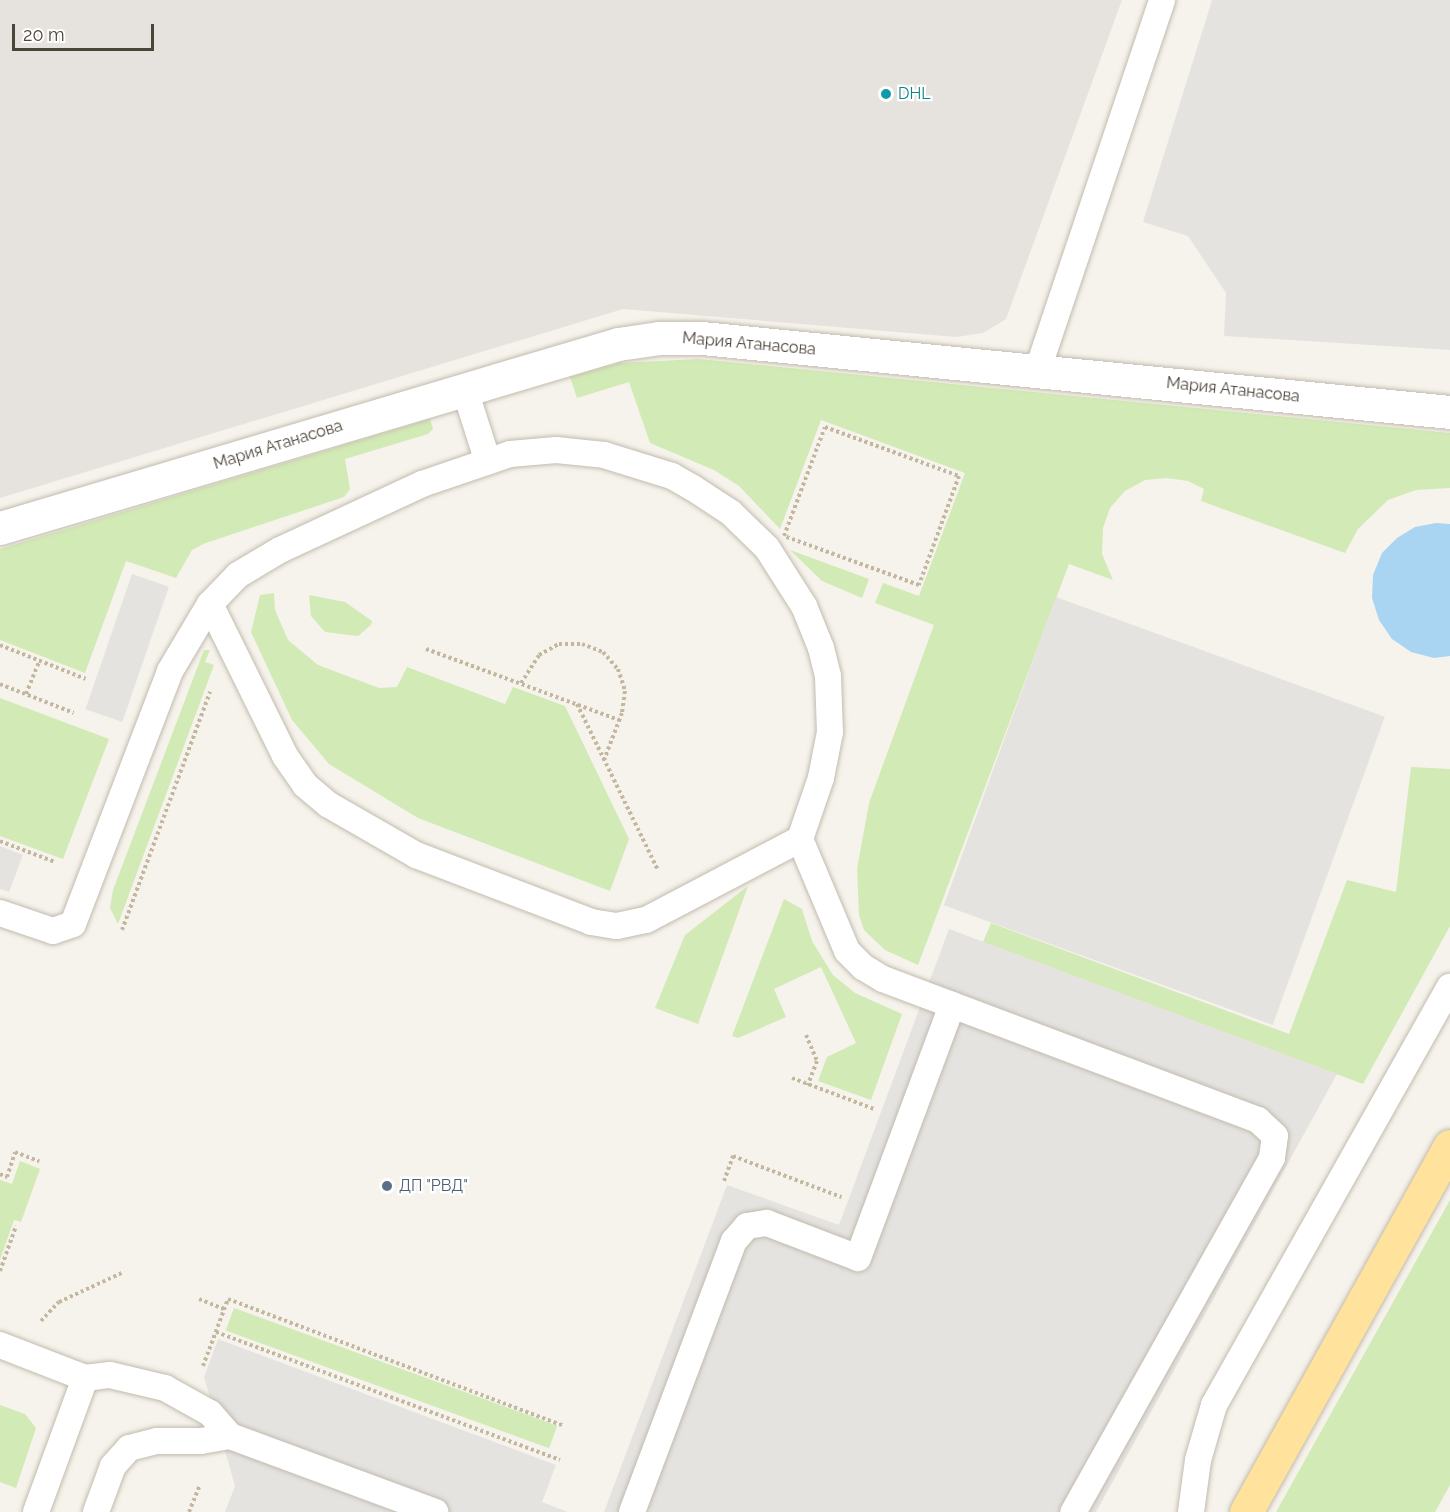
<!DOCTYPE html>
<meta charset="utf-8">
<style>
body{margin:0}
#map{position:relative;width:1450px;height:1512px;overflow:hidden;background:#f6f3ec;font-family:Raleway,sans-serif}
div>[style]{position:absolute}
.industrial>*{inset:0;background:#e6e2dd}
.green>*{inset:0;background:#d2eab5;transform-origin:0 0}
.parking>*{inset:0;background:#e5e3e0;transform-origin:0 0}
.water>*{inset:0;background:#a9d4f2}
.path>*{height:4px;margin-top:-2px;transform-origin:0;background:repeating-linear-gradient(90deg,#c4b79f 0 3px,transparent 0 6px)}
.roads{filter:drop-shadow(0 0 2px #c2bbae) drop-shadow(0 0 2px #c2bbae)}
.service>*{height:26px;margin:-13px;padding:0 13px;transform-origin:13px;border-radius:13px;background:#fff}
.minor>*{height:33px;margin:-16.5px;padding:0 16.5px;transform-origin:16.5px;border-radius:16.5px;background:#fff}
.primary>*{height:33px;margin:-16.5px;padding:0 16.5px;transform-origin:16.5px;border-radius:16.5px;background:#ffe39c}
.dots>*{width:16px;height:16px;translate:-50% -50%;box-sizing:border-box;border:3px solid #fff;border-radius:50%}
span{translate:-50% -50%;white-space:nowrap;text-align:center;line-height:1.15;-webkit-text-stroke:4.5px #fff;paint-order:stroke}
.culture-label{font-size:16px;color:#0d838f}
.left{translate:0 -50%;text-align:left}
.street-label{font-size:16px;color:#4b4439}
.service-label{font-size:16px;color:#4e5e75}
.scale{position:absolute;left:12px;top:24px;width:142px;height:27px;box-sizing:border-box;border:3px solid #4b4439;border-top:0;padding-left:8px;font-size:18px;line-height:21px;white-space:nowrap;color:#4b4439;-webkit-text-stroke:4px #fff;paint-order:stroke}
</style>
<div id="map">
<div class="industrial">
<div style="clip-path:polygon(0 0,1122px 0,1006px 319px,983px 333px,956px 337px,623px 309px,0 498px)"></div>
</div>
<div class="green">
<div style="clip-path:polygon(699px 359px,1450px 433px,1450px 488px,1416px 490px,1388px 500px,1358px 529px,1345px 553px,1201px 501px,1204px 489px,1188px 481px,1167px 478px,1145px 480px,1125px 491px,1110px 508px,1103px 528px,1102px 554px,1113px 580px,1069px 564px,918px 965px,885px 950px,864px 930px,859px 915px,857px 869px,869px 803px,934px 625px,875px 603px,883px 583px,919px 596px,965px 473px,821px 420px,780px 529px,739px 486px,714px 470px,650px 443px,629px 382px,577px 398px,570px 377px,619px 363px)"></div>
<div style="clip-path:polygon(430px 419px,433px 429px,428px 434px,345px 459px,350px 489px,344px 497px,203px 544px,192px 550px,176px 578px,126px 561px,85px 673px,0 640px,0 549px)"></div>
<div style="clip-path:polygon(790px 550px,869px 579px,862px 598px,822px 581px)"></div>
<div style="clip-path:polygon(274px 593px,275px 610px,288px 640px,318px 665px,379px 688px,397px 687px,407px 667px,505px 704px,513px 687px,565px 706px,629px 839px,610px 891px,418px 818px,329px 764px,292px 720px,251px 632px,260px 595px)"></div>
<div style="clip-path:polygon(309px 595px,345px 602px,372px 621px,371px 625px,358px 636px,325px 632px,311px 616px)"></div>
<div style="clip-path:polygon(204px 650px,210px 650px,205px 662px,214px 665px,118px 924px,110px 908px,113px 890px)"></div>
<div style="clip-path:polygon(0 698px,109px 739px,63px 859px,0 836px)"></div>
<div style="clip-path:polygon(1411px 767px,1450px 769px,1450px 926px,1363px 1084px,983px 942px,991px 923px,1289px 1034px,1347px 880px,1396px 892px)"></div>
<div style="clip-path:polygon(748px 886px,698px 1024px,655px 1008px,685px 935px)"></div>
<div style="clip-path:polygon(784px 899px,802px 909px,812px 941px,833px 975px,855px 993px,902px 1014px,871px 1100px,818px 1081px,827px 1057px,856px 1043px,821px 967px,774px 989px,786px 1017px,738px 1038px,732px 1036px)"></div>
<div style="clip-path:polygon(20px 1161px,40px 1169px,21px 1222px,14px 1220px,0 1260px,0 1180px,12px 1184px)"></div>
<div style="clip-path:polygon(1450px 1200px,1450px 1485px,1435px 1512px,1276px 1512px)"></div>
<div style="left:234px;top:1308px;width:344px;height:24px;rotate:20deg"></div>
<div style="clip-path:polygon(0 1405px,25px 1414px,36px 1428px,16px 1488px,0 1482px)"></div>
</div>
<div class="parking">
<div style="clip-path:polygon(1212px 0,1450px 0,1450px 350px,1224px 336px,1226px 293px,1188px 236px,1143px 222px)"></div>
<div style="left:132px;top:574px;width:39px;height:143px;rotate:19deg"></div>
<div style="left:1056px;top:597px;width:350px;height:328px;rotate:20deg"></div>
<div style="clip-path:polygon(0 846px,23px 855px,9px 892px,0 889px)"></div>
<div style="clip-path:polygon(949px 929px,1337px 1074px,1096px 1512px,604px 1512px,727px 1185px,839px 1225px)"></div>
<div style="clip-path:polygon(218px 1339px,556px 1465px,542px 1502px,568px 1512px,225px 1512px,235px 1486px,204px 1377px)"></div>
</div>
<div class="water">
<div style="clip-path:polygon(1436px 523px,1450px 524px,1450px 656px,1434px 658px,1411px 652px,1392px 639px,1379px 620px,1372px 598px,1373px 575px,1382px 553px,1397px 538px,1415px 527px)"></div>
</div>
<div class="path">
<div style="left:825px;top:427px;width:143px;rotate:20.1deg"></div>
<div style="left:959px;top:476px;width:116px;rotate:110.2deg"></div>
<div style="left:919px;top:585px;width:144px;rotate:-160.1deg"></div>
<div style="left:784px;top:536px;width:116px;rotate:-69.4deg"></div>
<div style="left:0;top:645px;width:92px;rotate:21.6deg"></div>
<div style="left:426px;top:649px;width:206px;rotate:20.2deg"></div>
<div style="left:521px;top:683px;width:33px;rotate:-57deg"></div>
<div style="left:539px;top:655px;width:23px;rotate:-29deg"></div>
<div style="left:559px;top:644px;width:23px"></div>
<div style="left:582px;top:644px;width:22px;rotate:21deg"></div>
<div style="left:603px;top:652px;width:23px;rotate:49deg"></div>
<div style="left:618px;top:669px;width:23px;rotate:72deg"></div>
<div style="left:625px;top:691px;width:22px;rotate:98deg"></div>
<div style="left:622px;top:713px;width:50px;rotate:111deg"></div>
<div style="left:0;top:684px;width:79px;rotate:21.4deg"></div>
<div style="left:26px;top:694px;width:35px;rotate:-68deg"></div>
<div style="left:577px;top:704px;width:185px;rotate:64deg"></div>
<div style="left:0;top:841px;width:59px;rotate:20.9deg"></div>
<div style="left:122px;top:930px;width:254px;rotate:-69.7deg"></div>
<div style="left:806px;top:1035px;width:28px;rotate:67deg"></div>
<div style="left:817px;top:1061px;width:26px;rotate:111deg"></div>
<div style="left:792px;top:1078px;width:88px;rotate:20.7deg"></div>
<div style="left:0;top:1174px;width:8px;rotate:23deg"></div>
<div style="left:7px;top:1177px;width:26px;rotate:-72deg"></div>
<div style="left:15px;top:1152px;width:26px;rotate:21deg"></div>
<div style="left:724px;top:1181px;width:27px;rotate:-70deg"></div>
<div style="left:733px;top:1156px;width:116px;rotate:20.8deg"></div>
<div style="left:0;top:1271px;width:48px;rotate:-70.4deg"></div>
<div style="left:199px;top:1299px;width:27px;rotate:22deg"></div>
<div style="left:41px;top:1321px;width:26px;rotate:-47deg"></div>
<div style="left:59px;top:1302px;width:72px;rotate:-24.8deg"></div>
<div style="left:216px;top:1332px;width:367px;rotate:20.4deg"></div>
<div style="left:203px;top:1366px;width:72px;rotate:-69.5deg"></div>
<div style="left:228px;top:1299px;width:359px;rotate:20.7deg"></div>
<div style="left:189px;top:1512px;width:29px;rotate:-68deg"></div>
</div>
<div class="roads">
<div class="service">
<div style="left:1037px;top:372px;width:392px;rotate:-71.4deg"></div>
<div style="left:465px;top:390px;width:72px;rotate:72.3deg"></div>
<div style="left:210px;top:604px;width:169px;rotate:63.7deg"></div>
<div style="left:285px;top:756px;width:35px;rotate:55deg"></div>
<div style="left:305px;top:785px;width:31px;rotate:40deg"></div>
<div style="left:329px;top:805px;width:100px;rotate:29.9deg"></div>
<div style="left:416px;top:855px;width:187px;rotate:20.9deg"></div>
<div style="left:591px;top:922px;width:26px;rotate:9deg"></div>
<div style="left:617px;top:926px;width:30px;rotate:-12deg"></div>
<div style="left:646px;top:920px;width:174px;rotate:-27.7deg"></div>
<div style="left:0;top:913px;width:56px;rotate:18.8deg"></div>
<div style="left:53px;top:931px;width:21px;rotate:-19deg"></div>
<div style="left:73px;top:924px;width:271px;rotate:-69deg"></div>
<div style="left:170px;top:671px;width:78px;rotate:-59.2deg"></div>
<div style="left:210px;top:604px;width:40px;rotate:-46deg"></div>
<div style="left:238px;top:575px;width:49px;rotate:-30.8deg"></div>
<div style="left:280px;top:550px;width:157px;rotate:-24.9deg"></div>
<div style="left:422px;top:484px;width:93px;rotate:-18.8deg"></div>
<div style="left:510px;top:454px;width:46px;rotate:-5deg"></div>
<div style="left:556px;top:450px;width:48px;rotate:5.9deg"></div>
<div style="left:604px;top:455px;width:71px;rotate:17.2deg"></div>
<div style="left:672px;top:476px;width:24px;rotate:30deg"></div>
<div style="left:693px;top:488px;width:45px;rotate:33.3deg"></div>
<div style="left:731px;top:513px;width:50px;rotate:44.2deg"></div>
<div style="left:767px;top:548px;width:69px;rotate:57.5deg"></div>
<div style="left:804px;top:606px;width:45px;rotate:68deg"></div>
<div style="left:821px;top:648px;width:29px;rotate:76deg"></div>
<div style="left:828px;top:676px;width:56px;rotate:88deg"></div>
<div style="left:830px;top:732px;width:47px;rotate:101.1deg"></div>
<div style="left:821px;top:778px;width:65px;rotate:109deg"></div>
<div style="left:800px;top:839px;width:121px;rotate:67.2deg"></div>
<div style="left:847px;top:951px;width:23px;rotate:45deg"></div>
<div style="left:863px;top:967px;width:23px;rotate:31deg"></div>
<div style="left:883px;top:979px;width:401px;rotate:20.6deg"></div>
<div style="left:1258px;top:1120px;width:23px;rotate:43deg"></div>
<div style="left:1275px;top:1136px;width:22px;rotate:98deg"></div>
<div style="left:1272px;top:1158px;width:406px;rotate:119.3deg"></div>
<div style="left:0;top:1345px;width:91px;rotate:21.2deg"></div>
<div style="left:85px;top:1378px;width:25px;rotate:-7deg"></div>
<div style="left:110px;top:1375px;width:57px;rotate:13.3deg"></div>
<div style="left:165px;top:1388px;width:51px;rotate:29.1deg"></div>
<div style="left:210px;top:1413px;width:30px;rotate:49deg"></div>
<div style="left:230px;top:1436px;width:219px;rotate:20.3deg"></div>
<div style="left:36px;top:1512px;width:143px;rotate:-69.9deg"></div>
<div style="left:96px;top:1512px;width:49px;rotate:-69.7deg"></div>
<div style="left:113px;top:1466px;width:24px;rotate:-48deg"></div>
<div style="left:129px;top:1448px;width:29px;rotate:-14deg"></div>
<div style="left:157px;top:1441px;width:44px"></div>
<div style="left:201px;top:1441px;width:29px;rotate:-10deg"></div>
<div style="left:632px;top:1512px;width:290px;rotate:-69.4deg"></div>
<div style="left:734px;top:1241px;width:20px;rotate:-49deg"></div>
<div style="left:747px;top:1226px;width:20px;rotate:-9deg"></div>
<div style="left:767px;top:1223px;width:97px;rotate:21deg"></div>
<div style="left:858px;top:1258px;width:270px;rotate:-69.6deg"></div>
<div style="left:1191px;top:1512px;width:52px;rotate:-82.3deg"></div>
<div style="left:1198px;top:1460px;width:57px;rotate:-73.8deg"></div>
<div style="left:1214px;top:1405px;width:480px;rotate:-60.6deg"></div>
</div>
<div class="minor">
<div style="left:0;top:528px;width:645px;rotate:-16.58deg"></div>
<div style="left:618px;top:344px;width:41px;rotate:-8.3deg"></div>
<div style="left:659px;top:338px;width:43px"></div>
<div style="left:702px;top:338px;width:752px;rotate:5.65deg"></div>
</div>
<div class="primary">
<div style="left:1246px;top:1512px;width:419px;rotate:-60.9deg"></div>
</div>
</div>
<div class="dots">
<div style="left:886px;top:94px;background:#0f9aa8"></div>
<div style="left:387px;top:1186px;background:#5c6f8a"></div>
</div>
<div class="culture-label">
<span class="left" style="left:898px;top:94px">DHL</span>
</div>
<div class="street-label">
<span style="left:749px;top:344px;rotate:5deg">Мария Атанасова</span>
<span style="left:1233px;top:390px;rotate:6deg">Мария Атанасова</span>
<span style="left:278px;top:445px;rotate:-17deg">Мария Атанасова</span>
</div>
<div class="service-label">
<span class="left" style="left:399px;top:1186px">ДП "РВД"</span>
</div>
<div class="scale">20 m</div>
</div>
